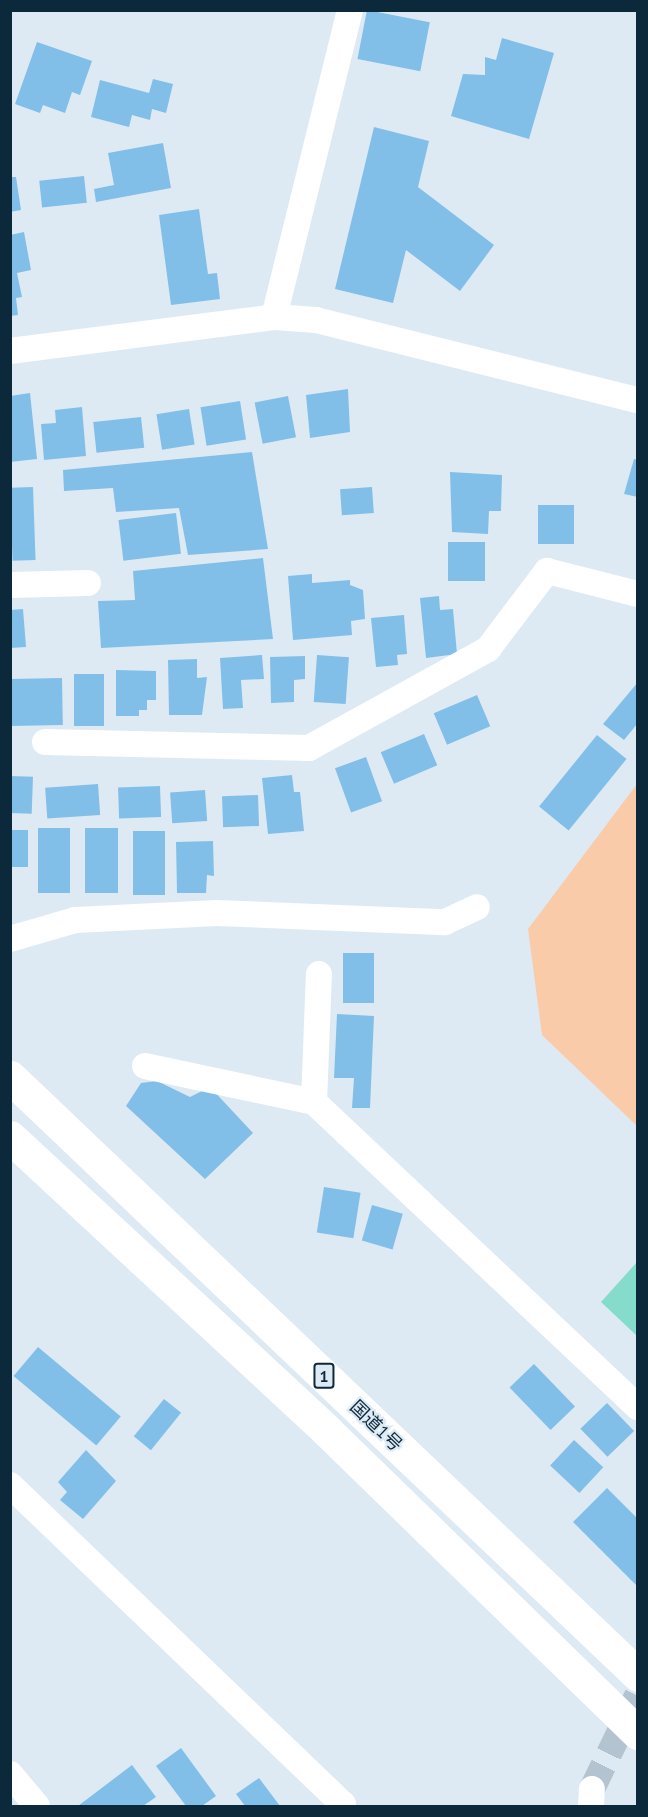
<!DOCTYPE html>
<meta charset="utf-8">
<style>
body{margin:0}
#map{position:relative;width:648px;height:1817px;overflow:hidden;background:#ddeaf4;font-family:"PT Sans","Noto Sans JP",sans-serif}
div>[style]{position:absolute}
.green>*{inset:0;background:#f9cba9}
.water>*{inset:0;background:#86dcca}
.building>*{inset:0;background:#81bfe9;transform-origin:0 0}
.street-tunnel>*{height:26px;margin-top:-13px;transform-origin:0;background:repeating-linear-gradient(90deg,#b3c3cf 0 26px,transparent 0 39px)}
.street>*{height:26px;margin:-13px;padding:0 13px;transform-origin:13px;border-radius:13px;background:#fff}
.highway>*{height:33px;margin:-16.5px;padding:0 16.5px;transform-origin:16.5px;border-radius:16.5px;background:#fff}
span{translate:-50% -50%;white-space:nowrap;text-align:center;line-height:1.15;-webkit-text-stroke:4.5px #ddeaf4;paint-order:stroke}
.shield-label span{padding:2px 4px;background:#ddeaf4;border:2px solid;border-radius:4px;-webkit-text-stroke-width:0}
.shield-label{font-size:16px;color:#0c293b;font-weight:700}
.street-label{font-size:18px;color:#0c293b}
.frame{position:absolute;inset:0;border:12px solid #0c293b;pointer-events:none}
</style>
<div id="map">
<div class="green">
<div style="clip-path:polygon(637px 784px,637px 1126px,542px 1035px,528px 929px)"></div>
</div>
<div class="water">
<div style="clip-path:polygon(637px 1262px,637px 1336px,601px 1302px)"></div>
</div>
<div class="building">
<div style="left:367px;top:10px;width:64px;height:50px;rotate:11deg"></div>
<div style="clip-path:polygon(502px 38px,554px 53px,529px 139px,451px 116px,463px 74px,485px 75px,485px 57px,496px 60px)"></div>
<div style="clip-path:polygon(37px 42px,92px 61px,80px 95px,72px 92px,65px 113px,43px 105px,40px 113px,15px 104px)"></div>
<div style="clip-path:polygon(153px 79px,173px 84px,166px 113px,152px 109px,150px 120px,132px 115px,129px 127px,91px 117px,100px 80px,149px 93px)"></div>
<div style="clip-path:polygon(374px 127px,429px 141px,418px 187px,494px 245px,460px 291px,406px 250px,393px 303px,335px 289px)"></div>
<div style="clip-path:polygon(163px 143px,171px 188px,96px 202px,94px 189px,114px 185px,108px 153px)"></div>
<div style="left:84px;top:176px;width:27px;height:45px;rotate:84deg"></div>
<div style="clip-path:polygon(10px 177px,16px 177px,21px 210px,10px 212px)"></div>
<div style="clip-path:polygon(199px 209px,208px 274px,217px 273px,220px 299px,171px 305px,159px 215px)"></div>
<div style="clip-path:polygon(24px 232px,31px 270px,17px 273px,22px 297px,16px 298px,18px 315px,10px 316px,10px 235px)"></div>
<div style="clip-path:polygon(348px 389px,350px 432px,310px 438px,306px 395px)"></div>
<div style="clip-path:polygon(30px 393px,37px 459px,10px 462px,10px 396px)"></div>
<div style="left:288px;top:396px;width:42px;height:34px;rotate:79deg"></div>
<div style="left:240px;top:401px;width:39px;height:40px;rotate:81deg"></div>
<div style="clip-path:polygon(82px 407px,86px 456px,44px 460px,41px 424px,56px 423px,55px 410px)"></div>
<div style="left:189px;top:409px;width:36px;height:33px;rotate:81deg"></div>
<div style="left:141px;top:417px;width:31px;height:48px;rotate:84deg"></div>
<div style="clip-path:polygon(252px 452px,268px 549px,188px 555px,179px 508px,116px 512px,113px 488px,64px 491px,63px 470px)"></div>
<div style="clip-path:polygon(634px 459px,638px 460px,638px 497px,624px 494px)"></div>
<div style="clip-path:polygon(450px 472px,502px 475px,501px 511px,489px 511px,488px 534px,452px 532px)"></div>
<div style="left:33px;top:487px;width:73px;height:23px;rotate:88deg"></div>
<div style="left:372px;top:487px;width:26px;height:32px;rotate:86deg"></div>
<div style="left:538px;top:505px;width:36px;height:39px"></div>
<div style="left:176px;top:513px;width:41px;height:58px;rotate:83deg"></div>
<div style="left:448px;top:542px;width:37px;height:39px"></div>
<div style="clip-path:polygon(263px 558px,273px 639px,101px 648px,98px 601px,135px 600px,133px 571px)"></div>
<div style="clip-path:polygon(312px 574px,312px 583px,350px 580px,350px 585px,363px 590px,365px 619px,351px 621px,352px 635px,293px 640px,288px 576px)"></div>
<div style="clip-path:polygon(439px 596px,440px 610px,453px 609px,457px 654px,426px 658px,420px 598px)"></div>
<div style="clip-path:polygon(23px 609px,26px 647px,10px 648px,10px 610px)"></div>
<div style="clip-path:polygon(404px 615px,407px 654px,397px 655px,398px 665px,376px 667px,371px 618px)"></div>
<div style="clip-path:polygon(262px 655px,264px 679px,241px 680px,243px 708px,223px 709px,220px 658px)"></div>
<div style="left:317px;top:655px;width:32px;height:47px;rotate:4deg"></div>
<div style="clip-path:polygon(305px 656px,305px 679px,294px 680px,294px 702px,271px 703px,270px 657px)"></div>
<div style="clip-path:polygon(197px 659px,197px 678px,207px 677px,202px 715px,169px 715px,168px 660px)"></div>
<div style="clip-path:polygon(116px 670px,156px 671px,156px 700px,147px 700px,147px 710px,139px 710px,139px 716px,116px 716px)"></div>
<div style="left:74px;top:674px;width:30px;height:52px"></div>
<div style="left:62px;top:678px;width:47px;height:52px;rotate:89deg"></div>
<div style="clip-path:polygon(638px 682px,638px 723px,624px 740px,603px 724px)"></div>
<div style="left:477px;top:695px;width:34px;height:47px;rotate:67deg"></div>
<div style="left:424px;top:734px;width:34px;height:47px;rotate:67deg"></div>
<div style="left:597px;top:735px;width:38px;height:92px;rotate:39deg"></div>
<div style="left:366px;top:757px;width:47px;height:33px;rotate:70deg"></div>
<div style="clip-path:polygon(292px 775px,294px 792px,300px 792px,304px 831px,268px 834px,262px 778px)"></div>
<div style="left:10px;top:776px;width:23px;height:37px;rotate:2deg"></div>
<div style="left:98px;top:784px;width:31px;height:53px;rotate:86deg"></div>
<div style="left:160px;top:786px;width:31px;height:42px;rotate:88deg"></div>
<div style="left:205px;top:790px;width:31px;height:35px;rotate:86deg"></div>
<div style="left:258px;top:795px;width:31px;height:36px;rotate:88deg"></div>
<div style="left:70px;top:828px;width:65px;height:32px;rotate:90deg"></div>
<div style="left:85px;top:828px;width:33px;height:65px"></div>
<div style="left:10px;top:830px;width:18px;height:37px"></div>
<div style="left:133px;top:831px;width:32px;height:64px"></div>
<div style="clip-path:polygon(213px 841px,214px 876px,207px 875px,206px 893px,177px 893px,176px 842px)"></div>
<div style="left:343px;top:953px;width:31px;height:50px"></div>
<div style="clip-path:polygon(337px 1014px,374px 1016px,370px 1108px,352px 1108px,354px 1078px,334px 1078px)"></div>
<div style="clip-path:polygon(157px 1081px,190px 1097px,210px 1087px,253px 1133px,205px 1179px,126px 1106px,141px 1083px)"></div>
<div style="left:324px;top:1187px;width:37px;height:46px;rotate:9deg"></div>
<div style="left:372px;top:1205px;width:32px;height:37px;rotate:16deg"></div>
<div style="left:38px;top:1347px;width:108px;height:38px;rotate:40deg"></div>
<div style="left:534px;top:1364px;width:59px;height:34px;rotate:46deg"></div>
<div style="left:164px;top:1399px;width:22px;height:48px;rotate:39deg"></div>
<div style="left:607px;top:1403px;width:39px;height:37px;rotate:46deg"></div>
<div style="left:574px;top:1440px;width:40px;height:35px;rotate:43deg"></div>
<div style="clip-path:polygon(86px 1450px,116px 1481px,83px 1519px,60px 1500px,67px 1492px,58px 1482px)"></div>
<div style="clip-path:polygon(607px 1488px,638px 1519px,638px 1587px,573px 1522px)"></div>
<div style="clip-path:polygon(181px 1748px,216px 1796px,202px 1806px,186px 1806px,156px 1766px)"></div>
<div style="clip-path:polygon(132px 1765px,156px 1797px,143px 1806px,78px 1806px)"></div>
<div style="clip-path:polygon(259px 1778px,280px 1806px,245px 1806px,236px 1794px)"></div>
</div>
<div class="street-tunnel">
<div style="left:592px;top:1789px;width:106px;rotate:-64.2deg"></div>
</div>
<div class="street">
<div style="left:274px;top:317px;width:316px;rotate:-76.1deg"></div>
<div style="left:10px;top:351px;width:266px;rotate:-7.3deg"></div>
<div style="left:274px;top:317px;width:42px;rotate:4.1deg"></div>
<div style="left:316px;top:320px;width:332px;rotate:14deg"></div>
<div style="left:10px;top:585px;width:78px;rotate:-1.5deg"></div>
<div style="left:45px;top:742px;width:264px;rotate:1.3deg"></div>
<div style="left:309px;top:748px;width:205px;rotate:-28.9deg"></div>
<div style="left:488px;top:649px;width:98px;rotate:-52.9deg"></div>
<div style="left:547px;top:571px;width:94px;rotate:14.2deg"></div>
<div style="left:10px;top:939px;width:68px;rotate:-16.3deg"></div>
<div style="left:75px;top:920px;width:142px;rotate:-2.8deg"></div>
<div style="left:217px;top:913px;width:228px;rotate:2.3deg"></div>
<div style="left:445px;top:922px;width:35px;rotate:-25deg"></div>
<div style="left:145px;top:1066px;width:173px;rotate:12deg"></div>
<div style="left:314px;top:1102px;width:445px;rotate:43.3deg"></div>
<div style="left:314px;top:1102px;width:128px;rotate:-87.8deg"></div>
<div style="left:10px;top:1485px;width:461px;rotate:43.8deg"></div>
<div style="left:343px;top:1804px;width:4px;rotate:153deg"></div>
<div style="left:10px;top:1774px;width:42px;rotate:49.8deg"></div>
<div style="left:591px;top:1806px;width:17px;rotate:-87deg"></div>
</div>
<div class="highway">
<div style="left:10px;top:1077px;width:867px;rotate:43.6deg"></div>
<div style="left:10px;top:1137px;width:431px;rotate:42.8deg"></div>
<div style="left:326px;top:1430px;width:435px;rotate:44.2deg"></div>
</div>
<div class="shield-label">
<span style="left:324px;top:1376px">1</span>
</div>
<div class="street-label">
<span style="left:376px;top:1426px;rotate:44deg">国道1号</span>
</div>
<div class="frame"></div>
</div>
